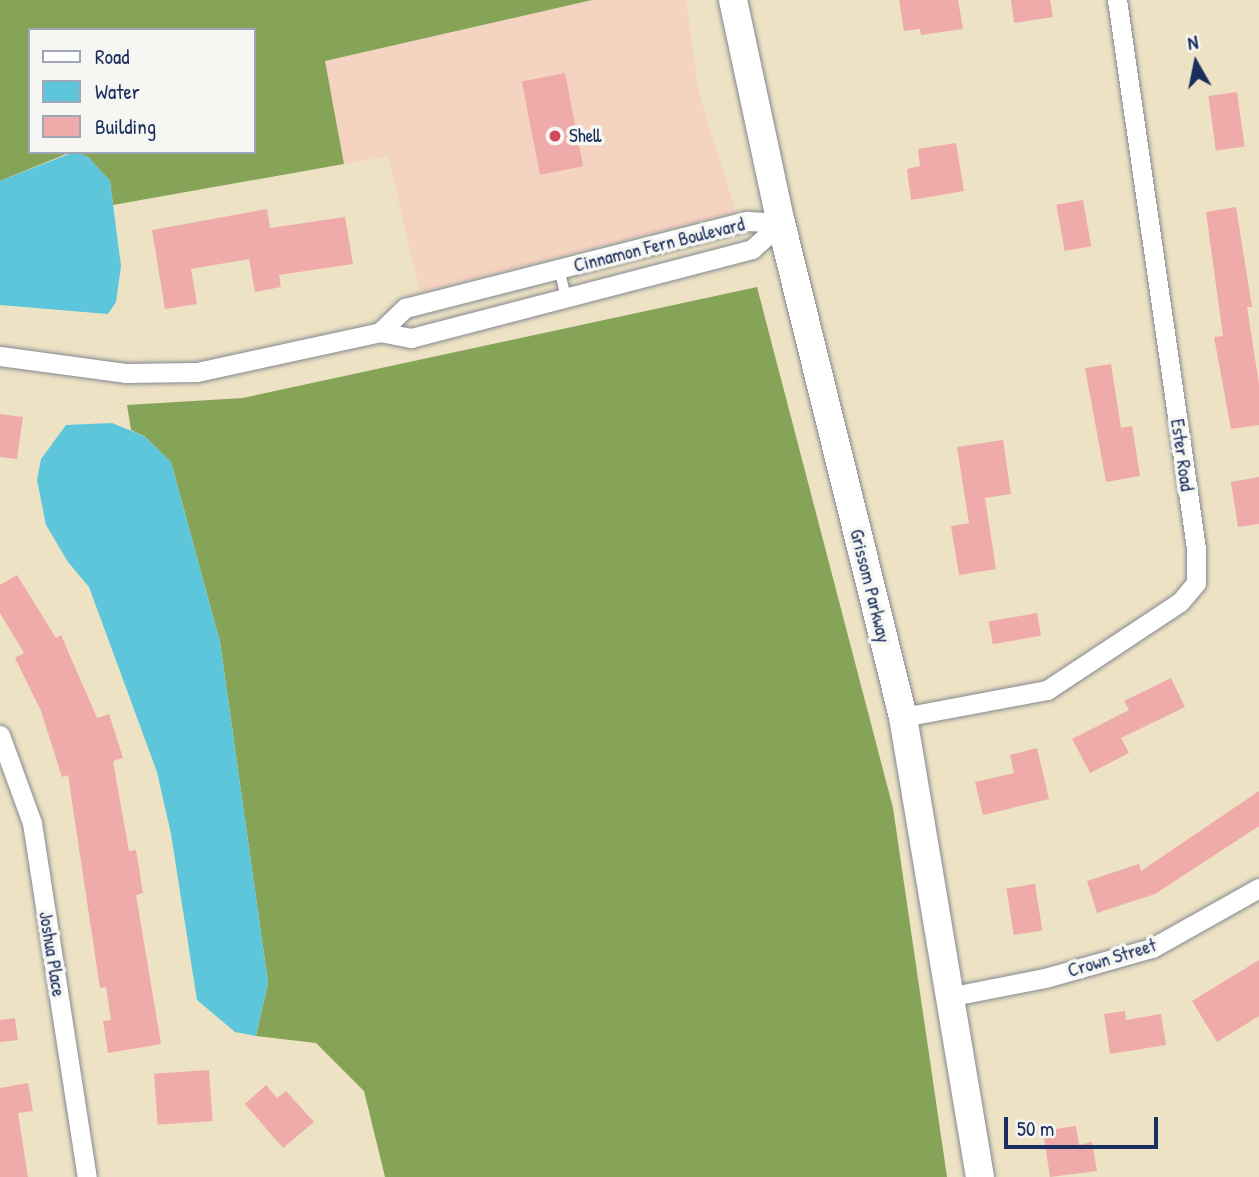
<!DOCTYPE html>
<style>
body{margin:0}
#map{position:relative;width:1259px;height:1177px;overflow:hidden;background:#ede2c4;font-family:"Patrick Hand",sans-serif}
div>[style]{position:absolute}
.built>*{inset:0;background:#f5d3c1}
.forest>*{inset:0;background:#85a458}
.water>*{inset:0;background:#5ec6da}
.building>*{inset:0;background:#eeabaa;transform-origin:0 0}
.roads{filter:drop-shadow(0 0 2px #848891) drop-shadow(0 0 2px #848891)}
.service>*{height:10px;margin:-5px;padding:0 5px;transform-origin:5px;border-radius:5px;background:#fff}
.minor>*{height:19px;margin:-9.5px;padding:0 9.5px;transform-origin:9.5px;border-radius:9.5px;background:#fff}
.secondary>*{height:28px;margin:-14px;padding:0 14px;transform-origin:14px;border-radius:14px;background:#fff}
.dots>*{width:19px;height:19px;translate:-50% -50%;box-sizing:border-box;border:4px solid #f6f6f2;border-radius:50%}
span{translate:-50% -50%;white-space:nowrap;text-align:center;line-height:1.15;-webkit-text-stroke:7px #f6f6f2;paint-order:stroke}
.poi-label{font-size:19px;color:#1b2f5e}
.left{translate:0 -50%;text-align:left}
.street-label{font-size:19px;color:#1b2f5e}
.legend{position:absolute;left:28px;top:28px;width:228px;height:126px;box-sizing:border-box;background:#f6f6f2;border:2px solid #9ea6b7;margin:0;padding:9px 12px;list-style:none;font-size:21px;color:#1b2f5e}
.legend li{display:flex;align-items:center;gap:14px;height:35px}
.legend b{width:35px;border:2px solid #9ea6b7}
.north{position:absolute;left:1161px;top:28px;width:70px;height:70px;-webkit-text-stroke:5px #f6f6f2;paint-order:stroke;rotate:351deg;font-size:19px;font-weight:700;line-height:28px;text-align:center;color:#1b2f5e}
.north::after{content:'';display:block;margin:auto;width:24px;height:32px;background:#1b2f5e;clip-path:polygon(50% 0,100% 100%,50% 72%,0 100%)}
.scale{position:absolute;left:1004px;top:1117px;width:154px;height:32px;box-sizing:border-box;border:4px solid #1b2f5e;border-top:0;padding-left:9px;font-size:21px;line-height:24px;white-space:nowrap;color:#1b2f5e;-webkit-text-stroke:5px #f6f6f2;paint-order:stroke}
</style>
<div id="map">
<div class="built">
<div style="clip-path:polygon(592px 0,686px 0,699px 93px,736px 212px,420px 292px,388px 156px,344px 164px,324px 61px)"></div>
</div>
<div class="forest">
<div style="clip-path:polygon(0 0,592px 0,325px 61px,344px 164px,113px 205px,110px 181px,88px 157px,74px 152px,254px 152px,254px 30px,30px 30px,30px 152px,71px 152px,0 181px)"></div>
<div style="clip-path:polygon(757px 287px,893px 808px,947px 1177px,385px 1177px,364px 1091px,316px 1043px,256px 1036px,268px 983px,220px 642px,171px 462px,144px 436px,131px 430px,127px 405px,243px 398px)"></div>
</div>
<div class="water">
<div style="clip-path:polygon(74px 152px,88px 157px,110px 181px,121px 266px,116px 302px,108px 314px,0 305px,0 181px)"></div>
<div style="clip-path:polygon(112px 423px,144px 436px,171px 462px,220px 642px,268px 983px,256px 1036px,235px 1032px,197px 1000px,171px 834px,157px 772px,89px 587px,68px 562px,46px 525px,37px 480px,41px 459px,66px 425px)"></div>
</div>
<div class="building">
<div style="clip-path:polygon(899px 0,958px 0,963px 29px,921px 35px,920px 29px,904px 31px)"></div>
<div style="clip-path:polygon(1011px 0,1050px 0,1053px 17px,1014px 23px)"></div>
<div style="left:565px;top:73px;width:95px;height:44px;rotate:79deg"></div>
<div style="left:1237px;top:92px;width:55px;height:29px;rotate:82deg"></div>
<div style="clip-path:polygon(956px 143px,964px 191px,911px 200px,907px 169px,920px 166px,918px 149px)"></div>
<div style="left:1083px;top:200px;width:47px;height:27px;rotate:80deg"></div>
<div style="clip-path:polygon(1236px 207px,1252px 307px,1247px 307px,1259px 384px,1259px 425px,1231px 429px,1214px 337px,1223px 336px,1206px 212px)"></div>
<div style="clip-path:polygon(267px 209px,270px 228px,345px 217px,353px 264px,279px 275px,281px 287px,255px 292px,249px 259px,191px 269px,197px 304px,165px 309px,152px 230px)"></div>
<div style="clip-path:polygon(1111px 364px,1121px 428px,1132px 426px,1140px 476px,1106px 482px,1085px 368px)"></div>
<div style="clip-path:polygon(0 414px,23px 417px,17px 459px,0 457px)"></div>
<div style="clip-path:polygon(1003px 440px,1011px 494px,985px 498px,996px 569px,959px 575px,951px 526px,969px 523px,957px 447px)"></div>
<div style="clip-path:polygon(1259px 477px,1259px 524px,1238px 527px,1231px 482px)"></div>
<div style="clip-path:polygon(17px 575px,56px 638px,61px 635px,97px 718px,109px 714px,123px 758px,113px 761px,129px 851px,136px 850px,143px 893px,136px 895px,161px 1044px,108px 1053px,103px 1021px,111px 1020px,106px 987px,100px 988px,68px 775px,62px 777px,41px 711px,15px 658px,24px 653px,0 613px,0 585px)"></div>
<div style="left:1037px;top:613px;width:23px;height:49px;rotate:80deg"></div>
<div style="clip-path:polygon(1171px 678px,1185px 707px,1121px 738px,1129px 753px,1090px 773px,1072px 739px,1129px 710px,1124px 701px)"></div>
<div style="clip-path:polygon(1037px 748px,1049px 799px,983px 815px,975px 782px,1014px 773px,1010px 755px)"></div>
<div style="clip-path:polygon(1259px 791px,1259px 826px,1155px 894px,1097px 913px,1087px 881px,1139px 864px,1141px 871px)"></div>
<div style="left:1035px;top:884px;width:47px;height:29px;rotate:81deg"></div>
<div style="clip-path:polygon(1259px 960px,1259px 1016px,1217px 1042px,1192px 1001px)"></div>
<div style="clip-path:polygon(1125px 1011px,1126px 1020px,1161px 1014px,1166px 1045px,1110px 1054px,1104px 1014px)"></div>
<div style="clip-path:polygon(15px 1018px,18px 1040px,0 1042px,0 1020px)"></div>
<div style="left:209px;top:1070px;width:51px;height:55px;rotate:86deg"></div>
<div style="clip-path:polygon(28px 1083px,33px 1111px,18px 1113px,28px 1177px,0 1177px,0 1088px)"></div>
<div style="clip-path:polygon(266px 1085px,277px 1098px,286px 1091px,314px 1122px,283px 1148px,245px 1104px)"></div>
<div style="clip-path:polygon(1076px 1126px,1079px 1145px,1092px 1142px,1097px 1171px,1050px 1177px,1043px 1131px)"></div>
</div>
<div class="roads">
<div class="service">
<div style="left:559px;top:269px;width:30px;rotate:76deg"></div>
</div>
<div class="minor">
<div style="left:380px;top:332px;width:35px;rotate:-44deg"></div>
<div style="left:405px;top:308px;width:353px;rotate:-14.3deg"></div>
<div style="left:747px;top:221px;width:34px;rotate:3deg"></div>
<div style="left:0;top:356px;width:126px;rotate:7.7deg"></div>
<div style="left:125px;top:373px;width:72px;rotate:-0.8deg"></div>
<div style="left:197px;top:372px;width:187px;rotate:-12.3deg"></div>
<div style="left:380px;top:332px;width:32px;rotate:11deg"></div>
<div style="left:411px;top:338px;width:352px;rotate:-14.6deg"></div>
<div style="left:752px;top:249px;width:39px;rotate:-42deg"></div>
<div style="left:903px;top:717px;width:147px;rotate:-10.6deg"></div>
<div style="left:1047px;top:690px;width:159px;rotate:-33.5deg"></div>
<div style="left:1180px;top:602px;width:25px;rotate:-50deg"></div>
<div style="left:1196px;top:583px;width:35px;rotate:-90deg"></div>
<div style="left:1196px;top:548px;width:554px;rotate:-98.2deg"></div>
<div style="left:0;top:735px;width:94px;rotate:70deg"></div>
<div style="left:32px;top:823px;width:358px;rotate:81.2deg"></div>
<div style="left:953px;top:996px;width:94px;rotate:-11.1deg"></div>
<div style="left:1045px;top:978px;width:111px;rotate:-15.7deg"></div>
<div style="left:1152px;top:948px;width:123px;rotate:-29.3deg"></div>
</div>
<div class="secondary">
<div style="left:733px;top:0;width:228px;rotate:77.9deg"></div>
<div style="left:781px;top:223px;width:509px;rotate:76.13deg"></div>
<div style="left:903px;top:717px;width:466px;rotate:80.5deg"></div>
</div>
</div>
<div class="dots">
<div style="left:555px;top:136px;background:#d1495b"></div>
</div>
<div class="poi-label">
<span class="left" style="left:569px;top:136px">Shell</span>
</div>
<div class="street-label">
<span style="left:659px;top:245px;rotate:-14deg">Cinnamon Fern Boulevard</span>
<span style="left:1182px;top:455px;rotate:82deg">Ester Road</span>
<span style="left:870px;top:586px;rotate:76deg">Grissom Parkway</span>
<span style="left:52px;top:954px;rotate:81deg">Joshua Place</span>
<span style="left:1112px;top:958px;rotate:-17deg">Crown Street</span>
</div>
<ul class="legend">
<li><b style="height:9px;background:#fff"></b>Road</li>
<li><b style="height:19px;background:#5ec6da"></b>Water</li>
<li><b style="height:19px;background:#eeabaa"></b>Building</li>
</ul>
<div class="north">N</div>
<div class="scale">50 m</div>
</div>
